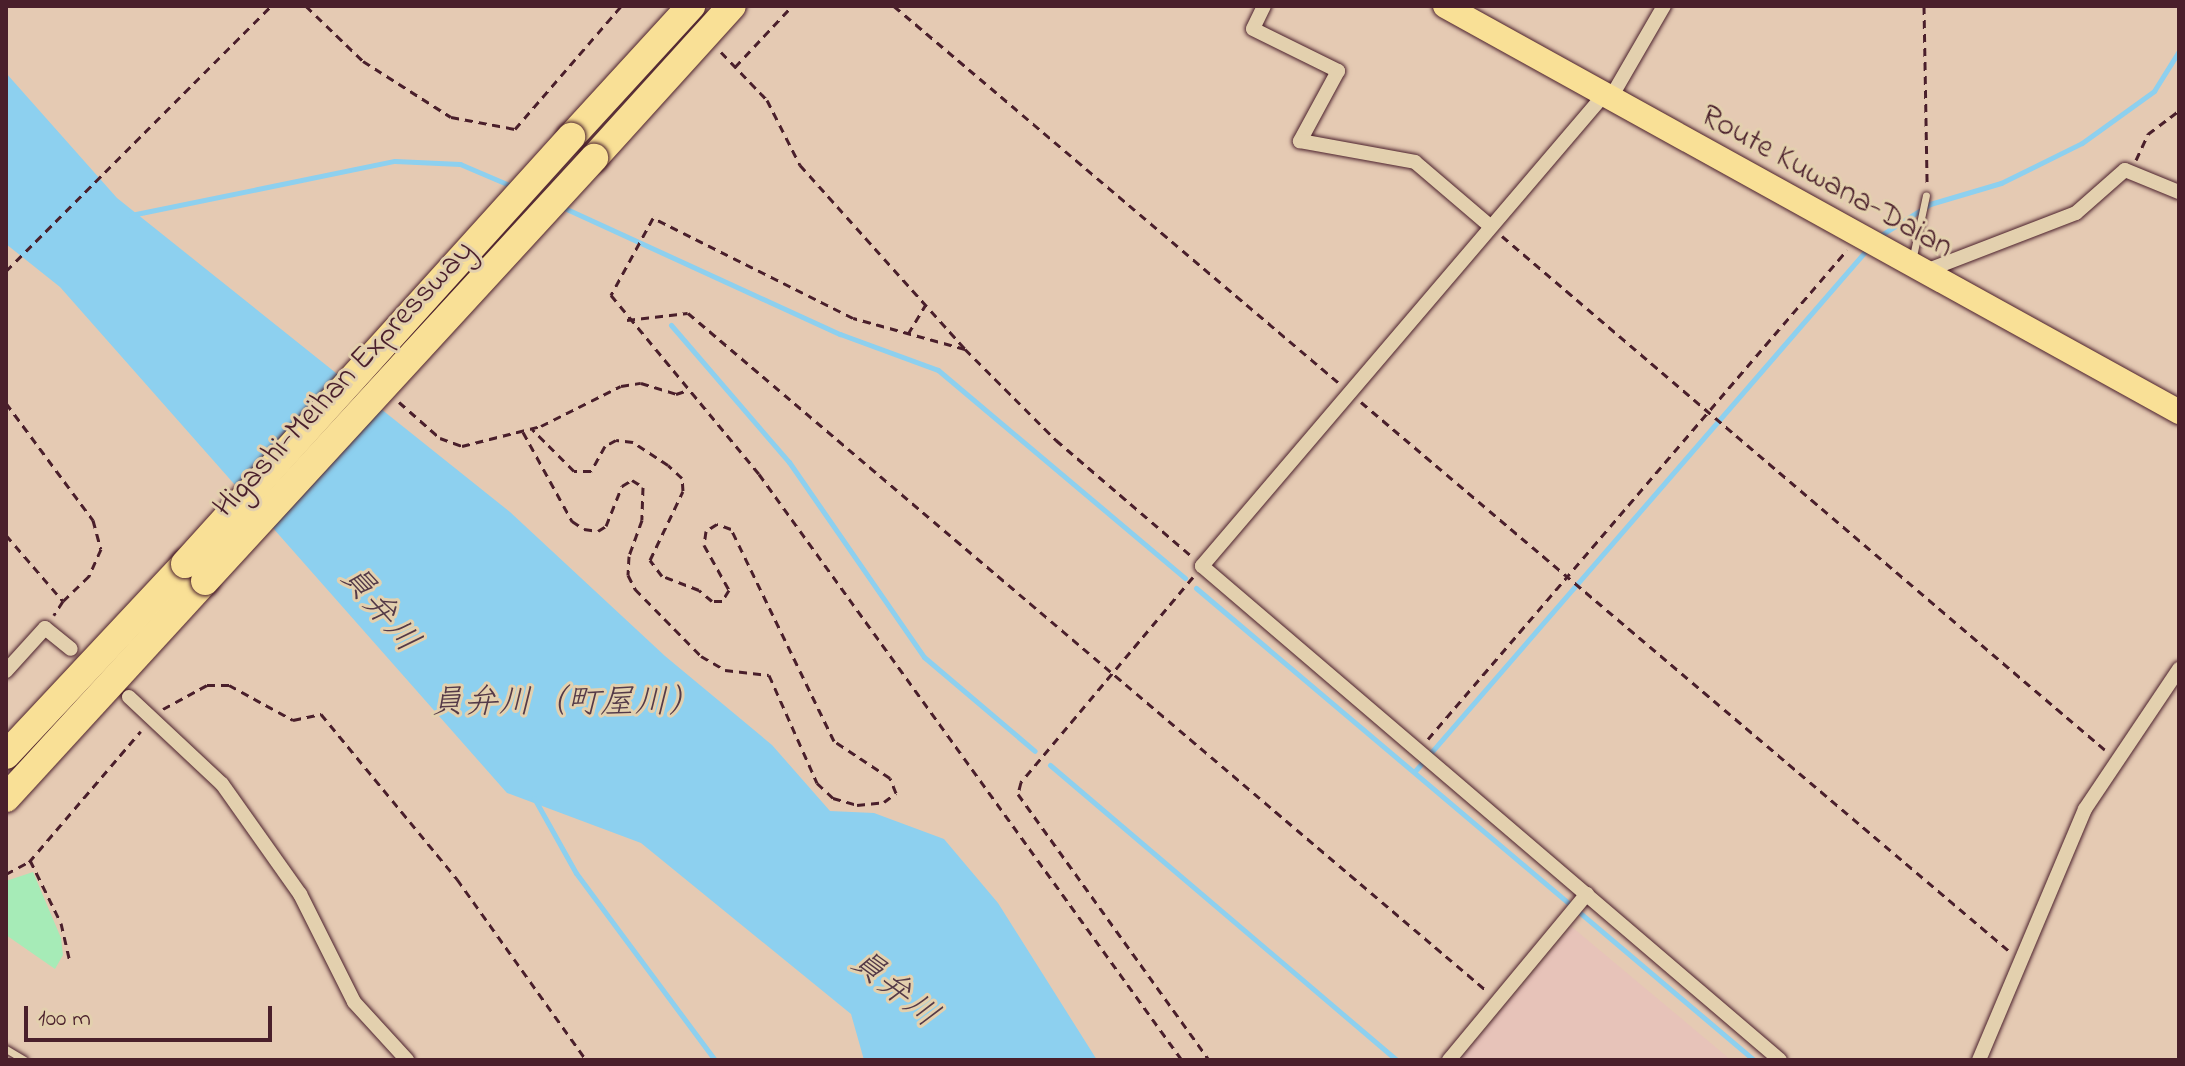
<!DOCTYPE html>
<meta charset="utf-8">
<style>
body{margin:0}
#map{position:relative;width:2185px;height:1066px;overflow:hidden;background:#e5cab3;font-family:"Indie Flower","Klee One",sans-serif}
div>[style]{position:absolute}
.built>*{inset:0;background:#e7c3b9}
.green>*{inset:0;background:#a6ebb7}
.water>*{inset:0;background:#8dd0ef}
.stream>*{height:5px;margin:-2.5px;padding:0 2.5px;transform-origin:2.5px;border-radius:2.5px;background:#8dd0ef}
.path>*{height:3px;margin-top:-1.5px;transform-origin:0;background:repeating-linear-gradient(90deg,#4a1f2b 0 8px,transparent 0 14px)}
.roads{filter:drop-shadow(0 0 2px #4a1f2b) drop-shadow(0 0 2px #4a1f2b)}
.lane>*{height:7px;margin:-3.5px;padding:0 3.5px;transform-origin:3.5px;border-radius:3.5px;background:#e3d0ae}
.street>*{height:14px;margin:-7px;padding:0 7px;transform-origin:7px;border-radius:7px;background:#e3d0ae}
.primary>*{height:24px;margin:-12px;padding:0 12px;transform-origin:12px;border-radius:12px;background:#f9e096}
.highway>*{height:28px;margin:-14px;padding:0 14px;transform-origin:14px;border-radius:14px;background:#f9e096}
.bridges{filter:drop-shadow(0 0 2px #4a1f2b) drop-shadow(0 0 2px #4a1f2b)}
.highway-bridge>*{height:28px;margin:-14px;padding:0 14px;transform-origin:14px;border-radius:14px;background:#f9e096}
span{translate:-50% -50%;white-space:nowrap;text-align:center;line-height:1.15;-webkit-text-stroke:6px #e3d0ae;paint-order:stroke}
.street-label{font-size:32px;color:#4a1f2b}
.water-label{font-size:34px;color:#543a48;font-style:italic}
.frame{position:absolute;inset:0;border:8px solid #4a1f2b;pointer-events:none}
.scale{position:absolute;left:24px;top:1006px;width:248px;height:36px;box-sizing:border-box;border:4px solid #4a1f2b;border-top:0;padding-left:10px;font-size:24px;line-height:28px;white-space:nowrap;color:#4a1f2b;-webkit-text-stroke:6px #e3d0ae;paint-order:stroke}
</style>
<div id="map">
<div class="built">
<div style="clip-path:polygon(1572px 927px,1731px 1060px,1460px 1060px)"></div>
</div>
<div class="green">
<div style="clip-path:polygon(33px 872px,61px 938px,63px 955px,55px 969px,6px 935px,6px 881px)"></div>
</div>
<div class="water">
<div style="clip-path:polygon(6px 73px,117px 198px,510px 512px,665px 656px,772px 745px,830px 811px,874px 813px,944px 839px,998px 903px,1097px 1060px,864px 1060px,851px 1014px,641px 843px,507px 793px,60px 287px,6px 244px)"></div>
</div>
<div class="stream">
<div style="left:560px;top:206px;width:308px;rotate:24.6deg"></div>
<div style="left:840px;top:334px;width:104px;rotate:20.2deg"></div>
<div style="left:938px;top:370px;width:323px;rotate:40.1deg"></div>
<div style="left:131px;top:215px;width:269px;rotate:-11.6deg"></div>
<div style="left:395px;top:161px;width:65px;rotate:2.6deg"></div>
<div style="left:460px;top:164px;width:59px;rotate:23.1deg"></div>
<div style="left:1878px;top:237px;width:62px;rotate:-32.4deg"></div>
<div style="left:1930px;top:204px;width:74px;rotate:-16.5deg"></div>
<div style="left:2001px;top:183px;width:90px;rotate:-26.3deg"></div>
<div style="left:2082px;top:143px;width:89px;rotate:-35.8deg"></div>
<div style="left:2154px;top:91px;width:47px;rotate:-58deg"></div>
<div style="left:671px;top:325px;width:181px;rotate:49.3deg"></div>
<div style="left:789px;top:462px;width:237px;rotate:55.3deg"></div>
<div style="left:924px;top:657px;width:145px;rotate:40.3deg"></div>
<div style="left:1196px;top:588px;width:731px;rotate:40.23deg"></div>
<div style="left:1050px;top:765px;width:454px;rotate:40.4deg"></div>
<div style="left:1415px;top:771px;width:693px;rotate:-49.09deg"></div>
<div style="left:534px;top:798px;width:86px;rotate:60.8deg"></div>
<div style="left:576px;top:873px;width:233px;rotate:53.4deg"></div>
</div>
<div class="path">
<div style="left:306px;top:6px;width:79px;rotate:44deg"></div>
<div style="left:363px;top:61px;width:104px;rotate:32.5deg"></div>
<div style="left:451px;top:117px;width:65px;rotate:10.6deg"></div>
<div style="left:515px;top:129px;width:162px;rotate:-49.2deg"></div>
<div style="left:894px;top:6px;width:585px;rotate:40.28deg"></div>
<div style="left:1924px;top:6px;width:177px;rotate:89deg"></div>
<div style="left:721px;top:52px;width:66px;rotate:46.2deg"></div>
<div style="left:767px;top:100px;width:73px;rotate:63.1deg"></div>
<div style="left:800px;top:165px;width:247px;rotate:48.1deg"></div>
<div style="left:965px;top:349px;width:129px;rotate:45deg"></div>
<div style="left:1056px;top:440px;width:177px;rotate:40.6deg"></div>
<div style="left:735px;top:67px;width:83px;rotate:-46.9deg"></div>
<div style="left:2136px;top:160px;width:29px;rotate:-65deg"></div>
<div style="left:2148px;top:134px;width:39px;rotate:-37deg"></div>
<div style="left:1502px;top:236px;width:792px;rotate:40.44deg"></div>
<div style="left:6px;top:271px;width:375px;rotate:-45deg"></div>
<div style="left:627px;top:320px;width:61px;rotate:-6.5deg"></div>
<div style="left:688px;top:313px;width:1048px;rotate:40.32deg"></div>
<div style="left:908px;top:334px;width:33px;rotate:-59deg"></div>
<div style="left:965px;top:349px;width:116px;rotate:-164.5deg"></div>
<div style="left:853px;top:318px;width:224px;rotate:-153.4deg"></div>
<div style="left:653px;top:218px;width:88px;rotate:118.6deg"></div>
<div style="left:611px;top:295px;width:232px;rotate:50.4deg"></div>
<div style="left:759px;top:474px;width:723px;rotate:54.18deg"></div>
<div style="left:399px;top:402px;width:55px;rotate:41.3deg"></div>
<div style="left:440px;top:438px;width:23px;rotate:20deg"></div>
<div style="left:462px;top:446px;width:81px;rotate:-14.2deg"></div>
<div style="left:541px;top:426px;width:89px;rotate:-26.6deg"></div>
<div style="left:621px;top:386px;width:20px;rotate:-9deg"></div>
<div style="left:641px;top:383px;width:37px;rotate:17deg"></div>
<div style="left:676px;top:394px;width:13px;rotate:-18deg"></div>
<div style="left:1361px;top:402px;width:848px;rotate:40.26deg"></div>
<div style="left:6px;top:403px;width:146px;rotate:53.4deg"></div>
<div style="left:93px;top:520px;width:30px;rotate:75deg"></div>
<div style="left:101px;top:549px;width:30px;rotate:114deg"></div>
<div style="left:89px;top:576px;width:36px;rotate:136deg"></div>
<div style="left:523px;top:432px;width:102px;rotate:61.2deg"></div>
<div style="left:572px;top:521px;width:14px;rotate:34deg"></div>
<div style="left:584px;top:529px;width:14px;rotate:8deg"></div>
<div style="left:598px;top:531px;width:9px;rotate:-32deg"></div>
<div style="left:606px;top:526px;width:43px;rotate:-68.2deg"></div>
<div style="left:622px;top:486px;width:12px;rotate:-31deg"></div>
<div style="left:632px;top:480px;width:13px;rotate:32deg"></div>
<div style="left:643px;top:487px;width:33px;rotate:92deg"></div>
<div style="left:642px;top:520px;width:38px;rotate:110deg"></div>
<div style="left:629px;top:556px;width:19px;rotate:93deg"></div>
<div style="left:628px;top:575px;width:16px;rotate:63deg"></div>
<div style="left:635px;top:589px;width:94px;rotate:45.4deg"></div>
<div style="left:701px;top:656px;width:28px;rotate:30deg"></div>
<div style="left:725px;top:670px;width:44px;rotate:6.5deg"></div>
<div style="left:769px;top:675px;width:118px;rotate:66deg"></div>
<div style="left:817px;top:783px;width:22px;rotate:43deg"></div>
<div style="left:833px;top:798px;width:25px;rotate:16deg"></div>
<div style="left:857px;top:805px;width:27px;rotate:-6deg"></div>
<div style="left:884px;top:802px;width:15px;rotate:-37deg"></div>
<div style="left:896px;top:793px;width:16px;rotate:-112deg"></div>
<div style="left:890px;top:778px;width:67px;rotate:-146.5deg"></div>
<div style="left:834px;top:741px;width:236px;rotate:-115.9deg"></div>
<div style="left:731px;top:529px;width:15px;rotate:-160deg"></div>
<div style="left:717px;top:524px;width:13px;rotate:148deg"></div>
<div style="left:706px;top:531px;width:14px;rotate:98deg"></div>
<div style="left:704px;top:545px;width:51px;rotate:60.9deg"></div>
<div style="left:729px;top:590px;width:13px;rotate:122deg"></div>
<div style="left:722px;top:601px;width:10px;rotate:180deg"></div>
<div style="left:712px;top:601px;width:17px;rotate:-140deg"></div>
<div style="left:699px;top:590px;width:40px;rotate:-159deg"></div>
<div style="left:662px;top:576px;width:20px;rotate:-127deg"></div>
<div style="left:650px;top:560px;width:76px;rotate:-64.4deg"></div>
<div style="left:683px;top:491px;width:13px;rotate:-94deg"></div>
<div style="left:682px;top:478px;width:19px;rotate:-137deg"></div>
<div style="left:668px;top:465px;width:42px;rotate:-146.7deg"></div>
<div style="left:633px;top:442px;width:17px;rotate:-173deg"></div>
<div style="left:616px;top:440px;width:13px;rotate:151deg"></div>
<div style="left:605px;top:446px;width:29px;rotate:119deg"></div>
<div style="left:591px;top:471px;width:17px;rotate:180deg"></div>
<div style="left:574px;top:471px;width:59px;rotate:-135deg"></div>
<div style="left:6px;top:535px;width:87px;rotate:49.2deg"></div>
<div style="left:63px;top:601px;width:17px;rotate:123deg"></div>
<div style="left:1193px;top:577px;width:268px;rotate:130deg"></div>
<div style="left:1021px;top:782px;width:12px;rotate:104deg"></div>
<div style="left:1018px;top:794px;width:327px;rotate:54.3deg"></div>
<div style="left:163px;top:709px;width:50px;rotate:-28.6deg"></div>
<div style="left:207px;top:685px;width:22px"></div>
<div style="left:229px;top:685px;width:73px;rotate:28.7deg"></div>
<div style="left:293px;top:720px;width:29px;rotate:-12deg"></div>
<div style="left:321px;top:714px;width:214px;rotate:50.5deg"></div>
<div style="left:457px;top:879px;width:222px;rotate:54.5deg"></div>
<div style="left:1428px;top:739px;width:644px;rotate:-49.41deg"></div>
<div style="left:30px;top:860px;width:70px;rotate:63.8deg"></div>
<div style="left:61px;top:923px;width:37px;rotate:77deg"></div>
<div style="left:6px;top:874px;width:26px;rotate:-28deg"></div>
<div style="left:29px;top:862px;width:172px;rotate:-49.5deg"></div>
</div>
<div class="roads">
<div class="lane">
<div style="left:1912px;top:261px;width:67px;rotate:-78deg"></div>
<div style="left:6px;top:1049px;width:21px;rotate:31deg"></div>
</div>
<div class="street">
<div style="left:1264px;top:6px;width:25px;rotate:116deg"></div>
<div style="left:1253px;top:29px;width:95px;rotate:26.3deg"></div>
<div style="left:1338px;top:71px;width:80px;rotate:118.5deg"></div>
<div style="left:1300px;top:141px;width:117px;rotate:10.3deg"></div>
<div style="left:1415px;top:162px;width:99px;rotate:40.5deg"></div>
<div style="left:1603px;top:96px;width:618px;rotate:130.47deg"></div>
<div style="left:1202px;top:566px;width:760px;rotate:40.52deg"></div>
<div style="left:1610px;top:99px;width:108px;rotate:-59.9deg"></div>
<div style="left:1923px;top:272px;width:164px;rotate:-21.1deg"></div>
<div style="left:2076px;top:213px;width:65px;rotate:-41.3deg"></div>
<div style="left:2125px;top:170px;width:58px;rotate:22.2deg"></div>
<div style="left:6px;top:671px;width:58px;rotate:-47.8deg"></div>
<div style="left:45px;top:628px;width:33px;rotate:39deg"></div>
<div style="left:129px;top:697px;width:127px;rotate:43.1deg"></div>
<div style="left:222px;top:784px;width:135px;rotate:54.7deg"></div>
<div style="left:300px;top:894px;width:121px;rotate:63.4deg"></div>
<div style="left:354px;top:1002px;width:79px;rotate:47.6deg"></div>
<div style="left:1449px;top:1060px;width:216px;rotate:-50.3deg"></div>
<div style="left:1979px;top:1060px;width:272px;rotate:-67.1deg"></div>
<div style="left:2085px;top:809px;width:169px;rotate:-56.1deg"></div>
</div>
<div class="primary">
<div style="left:1445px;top:6px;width:839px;rotate:28.95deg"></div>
</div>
<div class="highway">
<div style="left:571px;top:137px;width:178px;rotate:-47.5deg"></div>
<div style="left:594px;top:158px;width:205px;rotate:-47.8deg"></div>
<div style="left:6px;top:755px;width:262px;rotate:-46.9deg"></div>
<div style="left:6px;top:798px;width:294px;rotate:-47.5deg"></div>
</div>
</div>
<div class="bridges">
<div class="highway-bridge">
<div style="left:185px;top:564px;width:576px;rotate:-47.89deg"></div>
<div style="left:205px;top:581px;width:575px;rotate:-47.4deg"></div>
</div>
</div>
<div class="street-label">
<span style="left:1826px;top:183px;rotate:29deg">Route Kuwana-Daian</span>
<span style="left:345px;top:380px;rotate:-47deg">Higashi-Meihan Expressway</span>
</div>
<div class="water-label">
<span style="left:378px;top:610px;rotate:50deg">員弁川</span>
<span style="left:566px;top:705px">員弁川（町屋川）</span>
<span style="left:893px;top:990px;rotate:39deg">員弁川</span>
</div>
<div class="frame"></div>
<div class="scale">100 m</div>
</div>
